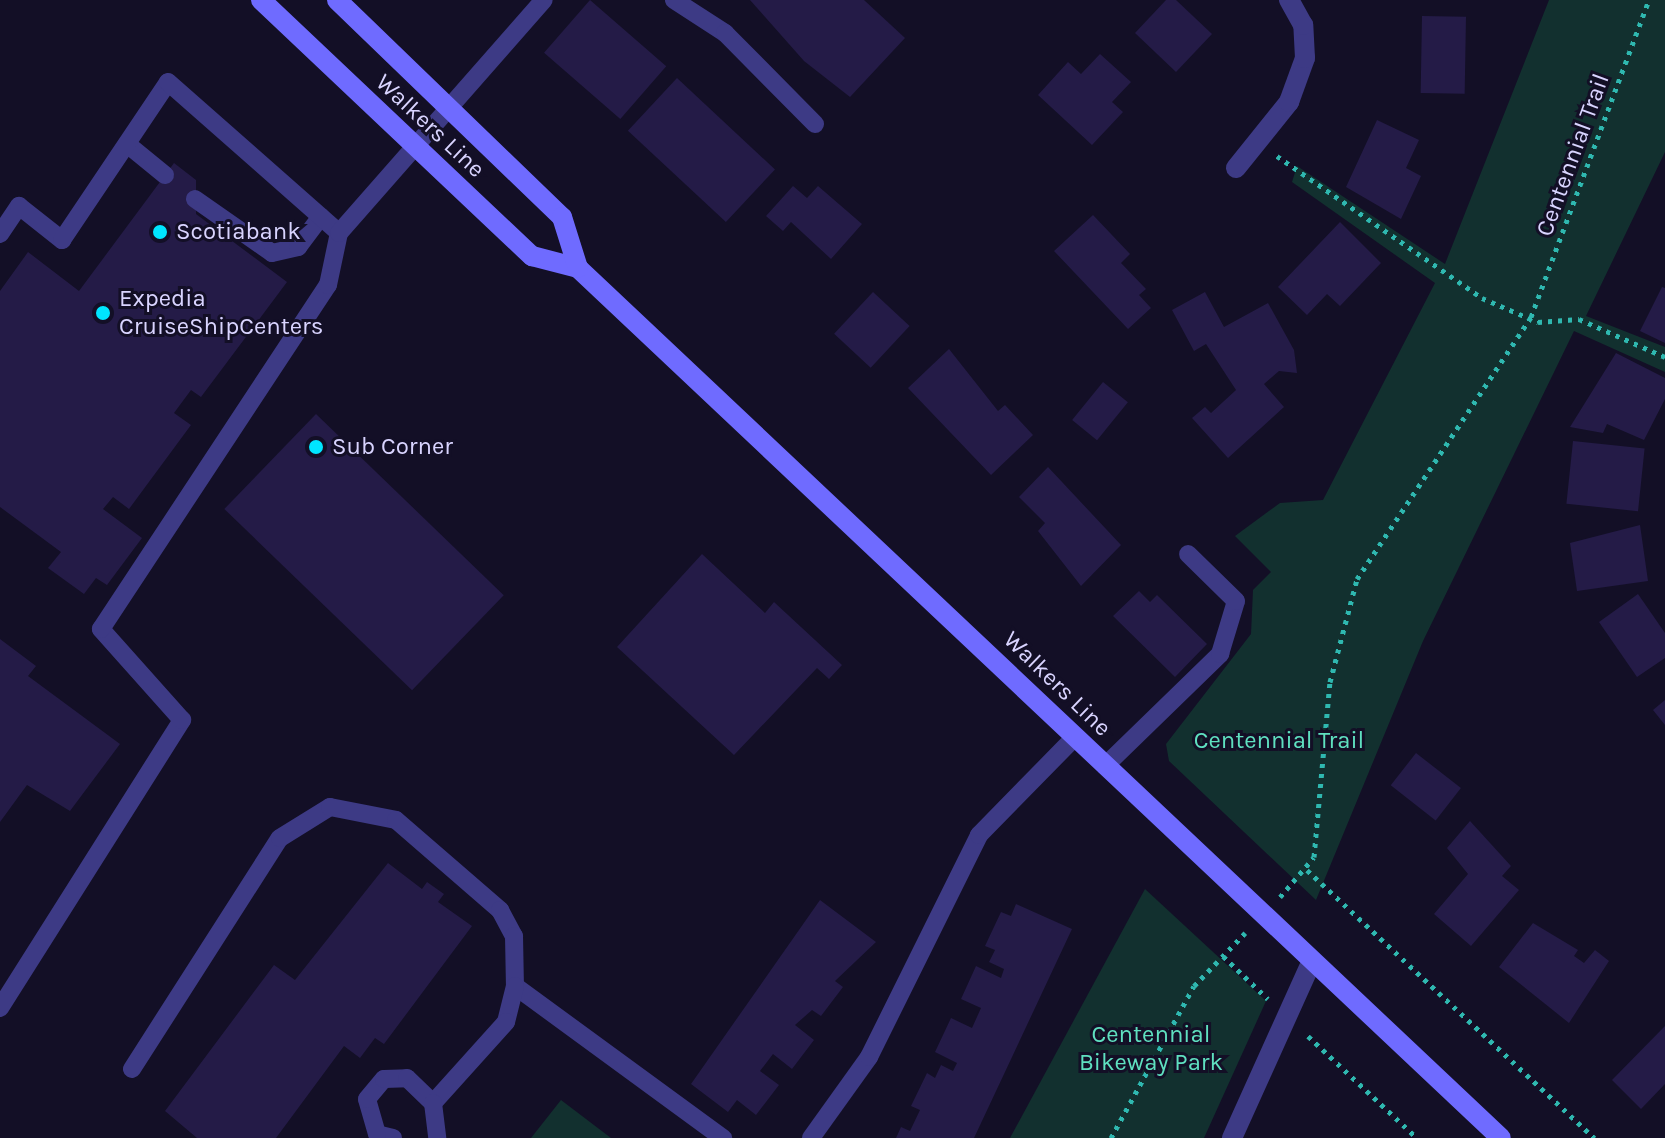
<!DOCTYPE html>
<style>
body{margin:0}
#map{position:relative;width:1665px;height:1138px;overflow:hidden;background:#130f26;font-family:Karla,sans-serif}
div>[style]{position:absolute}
.green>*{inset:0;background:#12302f}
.building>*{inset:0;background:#241b47;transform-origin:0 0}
.path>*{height:5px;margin-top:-2.5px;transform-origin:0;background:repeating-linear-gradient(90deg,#2fb8b0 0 4px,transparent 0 10px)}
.lane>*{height:18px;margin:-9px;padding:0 9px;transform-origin:9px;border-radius:9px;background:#3d3a85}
.street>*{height:20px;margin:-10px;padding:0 10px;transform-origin:10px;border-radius:10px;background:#3d3a85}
.secondary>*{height:20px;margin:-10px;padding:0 10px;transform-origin:10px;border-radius:10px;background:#6f6bff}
.dots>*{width:22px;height:22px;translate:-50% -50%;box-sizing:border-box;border:4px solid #130f26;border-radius:50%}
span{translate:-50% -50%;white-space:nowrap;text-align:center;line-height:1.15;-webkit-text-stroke:6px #130f26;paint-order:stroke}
.street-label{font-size:24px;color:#d9d4ff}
.poi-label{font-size:24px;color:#d9d4ff}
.left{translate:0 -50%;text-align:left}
.park-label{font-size:24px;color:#5fe0c0}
</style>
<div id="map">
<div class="green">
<div style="clip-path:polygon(1549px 0,1665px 0,1665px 152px,1586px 316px,1665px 347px,1665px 372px,1574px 331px,1423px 641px,1316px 900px,1169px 761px,1166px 744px,1251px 634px,1253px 590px,1271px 572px,1235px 536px,1280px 503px,1323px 500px,1435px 283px,1292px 182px,1297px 166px,1445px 264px)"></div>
<div style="clip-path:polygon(1145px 889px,1266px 1001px,1204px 1138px,1010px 1138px)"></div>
<div style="clip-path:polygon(561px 1100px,611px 1138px,531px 1138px)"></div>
</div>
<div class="building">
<div style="left:590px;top:0;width:101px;height:70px;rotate:41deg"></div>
<div style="clip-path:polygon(750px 0,864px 0,905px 38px,850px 97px,804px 61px)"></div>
<div style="clip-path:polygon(1166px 0,1176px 0,1212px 34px,1176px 72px,1135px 33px)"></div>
<div style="left:1422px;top:16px;width:44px;height:77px;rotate:1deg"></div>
<div style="clip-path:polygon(1100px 54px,1131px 82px,1112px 102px,1123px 112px,1092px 145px,1038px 95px,1068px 62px,1081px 74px)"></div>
<div style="left:677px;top:78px;width:134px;height:72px;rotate:43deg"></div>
<div style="clip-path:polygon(1377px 120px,1419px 140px,1406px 168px,1421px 176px,1401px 219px,1346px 187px)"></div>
<div style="clip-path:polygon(174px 163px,196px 180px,196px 214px,287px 282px,201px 397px,191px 390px,174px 413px,191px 425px,129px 509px,113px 497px,103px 509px,142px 538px,107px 585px,96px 578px,84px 594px,48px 568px,61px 552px,0 507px,0 291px,28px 252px,79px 291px)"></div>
<div style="clip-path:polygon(793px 186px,807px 198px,818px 186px,862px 224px,831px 259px,791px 222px,783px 231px,766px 216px)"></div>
<div style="clip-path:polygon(1093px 215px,1130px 254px,1121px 263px,1146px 289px,1139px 295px,1151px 308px,1128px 329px,1054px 251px)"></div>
<div style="clip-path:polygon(1340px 222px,1381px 263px,1340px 306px,1327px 294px,1307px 315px,1278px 287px)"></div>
<div style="clip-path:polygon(1662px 287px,1665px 288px,1665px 343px,1640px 331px)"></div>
<div style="left:873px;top:292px;width:50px;height:57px;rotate:43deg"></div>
<div style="clip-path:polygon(1205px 292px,1224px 327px,1268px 303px,1294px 350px,1297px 373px,1279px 371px,1264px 384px,1284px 407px,1228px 458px,1192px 418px,1205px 407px,1211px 413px,1236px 390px,1206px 344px,1194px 351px,1172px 310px)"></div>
<div style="clip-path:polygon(949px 349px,998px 411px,1005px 405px,1033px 435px,991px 475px,908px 388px)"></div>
<div style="clip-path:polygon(1616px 353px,1665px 378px,1665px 399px,1644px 440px,1607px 424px,1603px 433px,1570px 427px)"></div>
<div style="left:1103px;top:382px;width:32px;height:49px;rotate:39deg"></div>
<div style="left:316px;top:414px;width:261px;height:132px;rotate:44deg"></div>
<div style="left:1573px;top:441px;width:72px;height:63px;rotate:6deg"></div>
<div style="clip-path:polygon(1048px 467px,1121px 545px,1081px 586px,1038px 531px,1045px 523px,1019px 497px)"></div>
<div style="clip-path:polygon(1640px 525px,1648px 581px,1577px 591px,1570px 543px)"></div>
<div style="clip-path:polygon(702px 554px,765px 613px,774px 602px,842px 665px,829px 679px,817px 668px,734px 755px,617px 647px)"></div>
<div style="clip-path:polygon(1139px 591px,1150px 602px,1157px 595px,1207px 644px,1175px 677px,1113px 616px)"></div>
<div style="clip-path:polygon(1638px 594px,1665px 633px,1665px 658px,1637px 677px,1599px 622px)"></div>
<div style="clip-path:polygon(0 639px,36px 666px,28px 676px,120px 744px,70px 811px,27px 785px,0 822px)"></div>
<div style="clip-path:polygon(1665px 700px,1665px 725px,1653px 710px)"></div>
<div style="left:1416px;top:753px;width:57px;height:41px;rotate:38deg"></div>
<div style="clip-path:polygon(1470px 821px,1511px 866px,1502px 876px,1519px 890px,1471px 946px,1434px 914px,1468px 874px,1447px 848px)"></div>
<div style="clip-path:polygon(388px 863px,422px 889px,427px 882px,444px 894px,438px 902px,472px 926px,384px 1044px,375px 1038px,360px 1058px,344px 1046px,276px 1138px,197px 1138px,165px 1111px,274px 965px,295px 980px)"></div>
<div style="clip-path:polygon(820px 900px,876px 942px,835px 981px,843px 987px,821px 1016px,812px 1010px,795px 1025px,814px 1040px,792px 1069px,773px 1054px,760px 1071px,779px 1085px,756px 1115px,737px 1100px,728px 1112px,691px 1084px)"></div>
<div style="clip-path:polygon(1016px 904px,1072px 929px,974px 1138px,896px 1138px,901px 1127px,910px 1131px,920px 1110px,911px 1106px,927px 1073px,935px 1078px,941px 1065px,953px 1071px,957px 1063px,935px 1052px,951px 1018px,972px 1028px,981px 1008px,961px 999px,976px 966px,1001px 978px,1004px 969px,989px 962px,995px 950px,985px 946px,1001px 912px,1011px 916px)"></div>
<div style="clip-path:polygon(1533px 923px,1578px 950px,1574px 956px,1584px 963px,1595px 950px,1609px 961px,1569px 1023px,1499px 967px)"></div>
<div style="clip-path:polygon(1665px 1026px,1665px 1084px,1641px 1109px,1612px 1080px)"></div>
</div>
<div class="path">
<div style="left:1277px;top:156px;width:249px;rotate:34.7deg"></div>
<div style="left:1482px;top:298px;width:61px;rotate:23.2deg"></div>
<div style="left:1538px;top:322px;width:41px;rotate:-4.2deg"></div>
<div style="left:1579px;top:319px;width:94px;rotate:23.8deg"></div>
<div style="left:1307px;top:870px;width:393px;rotate:43deg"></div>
<div style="left:1280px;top:897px;width:52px;rotate:-49.6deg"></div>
<div style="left:1314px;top:857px;width:176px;rotate:-84.8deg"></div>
<div style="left:1330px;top:682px;width:106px;rotate:-75.3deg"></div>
<div style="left:1357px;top:579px;width:315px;rotate:-56.4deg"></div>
<div style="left:1531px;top:317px;width:338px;rotate:-69.6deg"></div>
<div style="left:1223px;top:956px;width:62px;rotate:43.7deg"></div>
<div style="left:1308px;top:1036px;width:149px;rotate:43.1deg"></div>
<div style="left:1111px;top:1138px;width:173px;rotate:-61.4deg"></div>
<div style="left:1194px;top:986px;width:74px;rotate:-46.1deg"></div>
</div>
<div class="lane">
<div style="left:674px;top:0;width:61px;rotate:32.9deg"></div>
<div style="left:725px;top:33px;width:128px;rotate:45.3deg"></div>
<div style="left:127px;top:144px;width:49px;rotate:39.2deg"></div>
<div style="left:195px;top:199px;width:94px;rotate:35deg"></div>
<div style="left:272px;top:253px;width:27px;rotate:-13deg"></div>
<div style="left:298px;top:247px;width:38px;rotate:-53deg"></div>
<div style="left:0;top:234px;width:34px;rotate:-56deg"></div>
<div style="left:19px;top:206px;width:55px;rotate:38.3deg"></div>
<div style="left:62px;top:240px;width:190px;rotate:-56.1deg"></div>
<div style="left:168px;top:82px;width:228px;rotate:41.4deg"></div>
<div style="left:1105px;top:766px;width:161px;rotate:-44.2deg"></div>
<div style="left:1220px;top:654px;width:55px;rotate:-73.2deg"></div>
<div style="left:1236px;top:601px;width:67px;rotate:-135.6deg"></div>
<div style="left:515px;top:986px;width:258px;rotate:36.2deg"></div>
<div style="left:0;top:1008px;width:341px;rotate:-57.7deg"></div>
<div style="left:182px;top:720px;width:122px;rotate:-131.7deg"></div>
<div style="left:101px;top:629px;width:412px;rotate:-56.6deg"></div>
<div style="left:328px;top:285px;width:53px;rotate:-78.1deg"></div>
<div style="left:339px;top:233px;width:310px;rotate:-48.7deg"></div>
<div style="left:132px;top:1069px;width:274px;rotate:-57.4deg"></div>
<div style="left:280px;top:838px;width:59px;rotate:-31.8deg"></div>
<div style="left:330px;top:807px;width:67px;rotate:11.1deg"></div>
<div style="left:396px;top:820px;width:138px;rotate:40.9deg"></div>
<div style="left:500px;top:910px;width:30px;rotate:62deg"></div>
<div style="left:514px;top:936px;width:50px;rotate:88.9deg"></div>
<div style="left:515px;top:986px;width:37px;rotate:104deg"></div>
<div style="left:506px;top:1022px;width:109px;rotate:132deg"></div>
<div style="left:393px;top:1138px;width:16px;rotate:-166deg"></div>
<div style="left:377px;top:1134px;width:36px;rotate:-106deg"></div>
<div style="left:367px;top:1099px;width:26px;rotate:-50deg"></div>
<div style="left:384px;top:1079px;width:23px;rotate:-2deg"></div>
<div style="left:407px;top:1078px;width:36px;rotate:44deg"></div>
<div style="left:433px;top:1103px;width:35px;rotate:83deg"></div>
<div style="left:811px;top:1138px;width:100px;rotate:-54.4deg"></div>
<div style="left:869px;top:1057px;width:248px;rotate:-63.6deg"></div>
<div style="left:979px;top:835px;width:137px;rotate:-45.6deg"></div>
</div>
<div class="street">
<div style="left:1236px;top:168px;width:85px;rotate:-51.2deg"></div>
<div style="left:1289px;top:102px;width:47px;rotate:-70deg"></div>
<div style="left:1305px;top:58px;width:33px;rotate:-93deg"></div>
<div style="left:1303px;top:25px;width:29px;rotate:-119deg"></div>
<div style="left:1232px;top:1138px;width:194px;rotate:-65.7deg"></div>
</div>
<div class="secondary">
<div style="left:261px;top:0;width:373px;rotate:43.4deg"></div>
<div style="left:532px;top:256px;width:48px;rotate:14.6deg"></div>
<div style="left:578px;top:268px;width:1268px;rotate:43.31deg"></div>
<div style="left:337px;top:0;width:313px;rotate:44deg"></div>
<div style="left:562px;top:217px;width:53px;rotate:72.6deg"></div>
</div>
<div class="dots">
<div style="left:160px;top:232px;background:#00e5ff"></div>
<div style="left:103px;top:313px;background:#00e5ff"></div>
<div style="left:316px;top:447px;background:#00e5ff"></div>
</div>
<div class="street-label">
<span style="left:430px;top:126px;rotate:43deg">Walkers Line</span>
<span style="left:1573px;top:155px;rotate:-70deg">Centennial Trail</span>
<span style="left:1057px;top:684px;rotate:44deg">Walkers Line</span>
</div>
<div class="poi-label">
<span class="left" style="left:176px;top:232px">Scotiabank</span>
<span class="left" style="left:119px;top:313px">Expedia<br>CruiseShipCenters</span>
<span class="left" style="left:332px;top:447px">Sub Corner</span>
</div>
<div class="park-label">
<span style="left:1279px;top:741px">Centennial Trail</span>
<span style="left:1151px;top:1049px">Centennial<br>Bikeway Park</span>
</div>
</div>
